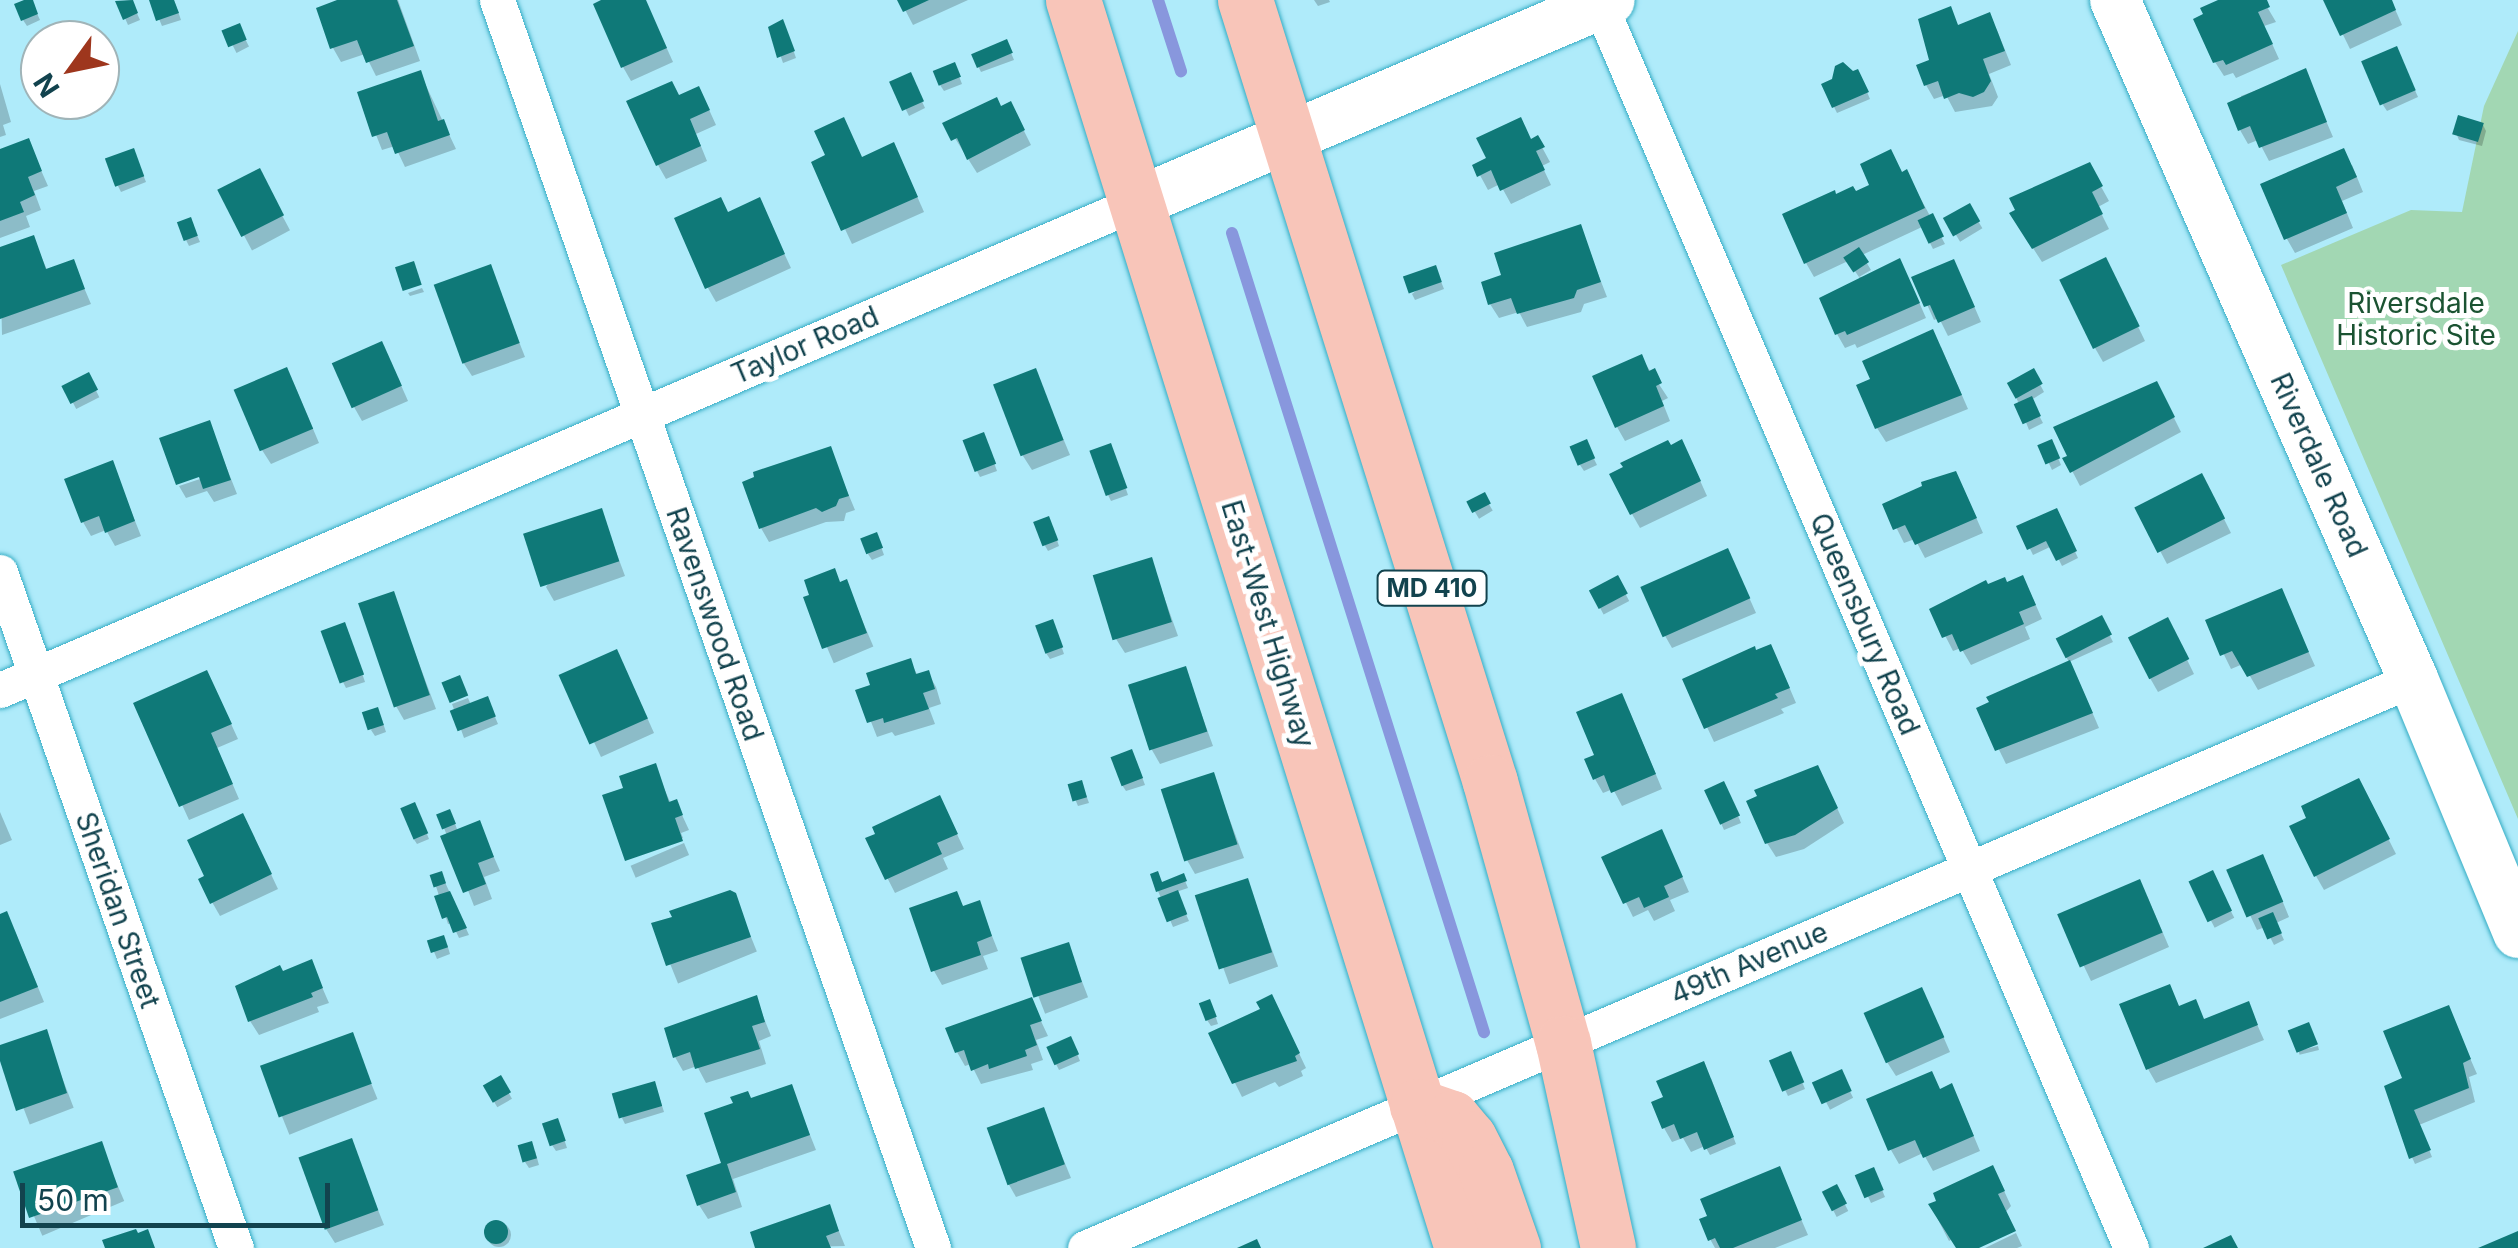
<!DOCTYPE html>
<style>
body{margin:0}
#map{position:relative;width:2518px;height:1248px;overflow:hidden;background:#afebfa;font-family:Inter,sans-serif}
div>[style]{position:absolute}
.green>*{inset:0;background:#a2d7b3}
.shadow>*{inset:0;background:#0003;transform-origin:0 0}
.round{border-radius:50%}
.stream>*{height:12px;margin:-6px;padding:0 6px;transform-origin:6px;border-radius:6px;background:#8897dd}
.building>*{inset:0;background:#0f7978;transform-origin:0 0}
.roads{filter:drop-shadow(0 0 2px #34acc4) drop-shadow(0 0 2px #34acc4)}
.street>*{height:35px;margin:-17.5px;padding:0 17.5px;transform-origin:17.5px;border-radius:17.5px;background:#fff}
.secondary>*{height:50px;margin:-25px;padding:0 25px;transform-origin:25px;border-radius:25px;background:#fff}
.primary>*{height:55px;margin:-27.5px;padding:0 27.5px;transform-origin:27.5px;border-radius:27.5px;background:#f8c5b9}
span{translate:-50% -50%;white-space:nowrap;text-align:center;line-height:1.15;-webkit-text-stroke:10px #fff;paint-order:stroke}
.shield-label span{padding:2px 8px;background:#fff;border:2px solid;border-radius:8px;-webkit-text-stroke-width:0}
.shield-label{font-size:25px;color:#12434e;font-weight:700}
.park-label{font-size:28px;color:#1b5332}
.street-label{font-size:28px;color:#12434e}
.north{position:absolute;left:20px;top:20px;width:100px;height:100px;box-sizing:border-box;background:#fff;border:2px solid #a0b4b8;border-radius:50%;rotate:237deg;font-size:28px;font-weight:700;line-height:40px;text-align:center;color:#12434e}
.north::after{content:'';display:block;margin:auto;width:35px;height:45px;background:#9e361d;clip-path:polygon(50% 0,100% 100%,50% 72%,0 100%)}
.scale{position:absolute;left:20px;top:1183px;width:310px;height:45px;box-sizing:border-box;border:5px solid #12434e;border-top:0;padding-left:12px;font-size:30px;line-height:35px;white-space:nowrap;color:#12434e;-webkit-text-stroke:8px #fff;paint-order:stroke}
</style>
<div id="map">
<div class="green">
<div style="clip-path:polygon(2518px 31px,2518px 819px,2281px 265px,2411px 210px,2462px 212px,2484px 106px)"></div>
</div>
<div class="shadow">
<div style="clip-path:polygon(31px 0,40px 20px,27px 26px,23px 20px)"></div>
<div style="clip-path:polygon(131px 0,140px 20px,128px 25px,118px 2px)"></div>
<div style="clip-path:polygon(151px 0,174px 0,181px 20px,162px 26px)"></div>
<div style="clip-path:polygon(344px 0,398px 0,420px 61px,376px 76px,365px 54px,341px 62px,333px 48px)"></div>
<div style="clip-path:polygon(607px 0,645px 0,673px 62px,631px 81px,623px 67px)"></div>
<div style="clip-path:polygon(900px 0,968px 0,913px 25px)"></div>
<div style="clip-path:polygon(1314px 0,1329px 0,1330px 2px,1318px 6px)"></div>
<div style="clip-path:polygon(2224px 0,2263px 0,2276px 22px,2264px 26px,2279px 59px,2236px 78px,2233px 73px,2224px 76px,2215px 62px)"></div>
<div style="clip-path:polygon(2326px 0,2391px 0,2402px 25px,2350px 49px)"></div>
<div style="clip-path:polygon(1949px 9px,1959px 27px,1989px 16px,1997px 30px,2011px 65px,1989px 74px,1998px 97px,1992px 106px,1955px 112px,1946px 95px,1934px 99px,1926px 85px)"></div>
<div style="left:239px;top:27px;width:22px;height:14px;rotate:63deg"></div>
<div style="clip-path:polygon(771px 28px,786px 29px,796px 58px,783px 63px)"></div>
<div style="clip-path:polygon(1009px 48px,1014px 60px,981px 72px,978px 66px)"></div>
<div style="clip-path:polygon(2399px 55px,2418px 97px,2387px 111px,2383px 105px)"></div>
<div style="clip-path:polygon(957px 71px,962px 84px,944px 91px,940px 85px)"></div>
<div style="clip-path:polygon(2305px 72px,2333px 137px,2269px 161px,2258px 140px,2248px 144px,2240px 130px,2241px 96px)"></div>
<div style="clip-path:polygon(420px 73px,456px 149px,405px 167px,395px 146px,382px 150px,360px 94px)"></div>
<div style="clip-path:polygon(1861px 78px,1870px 99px,1837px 113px,1834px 107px)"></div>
<div style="clip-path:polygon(913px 82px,925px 108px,909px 116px,893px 83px)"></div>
<div style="clip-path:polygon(0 84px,11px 122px,3px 125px,6px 135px,0 137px)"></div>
<div style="clip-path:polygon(679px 98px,706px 103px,716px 125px,696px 134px,707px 161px,666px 179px,658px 165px)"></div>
<div style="clip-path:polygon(1000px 109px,1018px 119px,1031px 145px,977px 173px,946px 124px)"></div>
<div style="clip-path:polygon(2483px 125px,2486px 131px,2482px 146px,2459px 140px,2456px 133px)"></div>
<div style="clip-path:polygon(1537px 138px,1550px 162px,1542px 166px,1551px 185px,1511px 204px,1500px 184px,1488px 190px,1475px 166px)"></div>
<div style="clip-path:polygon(28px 141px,48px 186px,34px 191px,41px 210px,26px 216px,30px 227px,0 238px,0 152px)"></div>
<div style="clip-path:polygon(136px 157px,146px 182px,121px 192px,118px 186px)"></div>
<div style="clip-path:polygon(901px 160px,924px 212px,852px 244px,814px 163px)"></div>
<div style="clip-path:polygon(2089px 165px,2109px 201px,2098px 207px,2109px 229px,2042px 262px,2020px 228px)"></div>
<div style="clip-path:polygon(2352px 165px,2363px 192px,2342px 201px,2353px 228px,2295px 253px,2287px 239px)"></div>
<div style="left:259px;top:172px;width:66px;height:43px;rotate:62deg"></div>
<div style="clip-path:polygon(1902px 174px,1914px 186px,1945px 244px,1933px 249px,1922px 227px,1862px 255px,1871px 270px,1859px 277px,1907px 275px,1926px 318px,1857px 348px,1855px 344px,1845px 348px,1837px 334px,1861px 280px,1848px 261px,1814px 277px,1806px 263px,1836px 197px,1856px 195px)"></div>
<div style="clip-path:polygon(759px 200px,791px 268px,716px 302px,708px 288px,728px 214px)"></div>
<div style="left:1969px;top:206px;width:26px;height:26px;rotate:59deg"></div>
<div style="clip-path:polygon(193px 226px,200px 242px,189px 246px,186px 240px)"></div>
<div style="clip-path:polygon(1580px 227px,1607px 297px,1584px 304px,1581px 312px,1527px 327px,1519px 312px,1499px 318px,1490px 304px,1504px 276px)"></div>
<div style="clip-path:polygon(33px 238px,48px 272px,73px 262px,91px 304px,2px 335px,0 250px)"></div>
<div style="clip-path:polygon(490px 268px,525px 357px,472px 376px,463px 362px)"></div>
<div style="clip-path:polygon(1438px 274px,1444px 289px,1415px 300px,1412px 294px)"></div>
<div style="clip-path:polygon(2113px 275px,2145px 341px,2103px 362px,2095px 348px)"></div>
<div style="clip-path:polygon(1961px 276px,1981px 322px,1948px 336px,1939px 318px,1934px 320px,1915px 278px)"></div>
<div style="clip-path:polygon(422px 288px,424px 292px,410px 296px,408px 293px)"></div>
<div style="clip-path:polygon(1941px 347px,1968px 409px,1886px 442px,1877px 428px)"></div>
<div style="clip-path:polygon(1641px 357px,1668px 398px,1662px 401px,1670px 421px,1625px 441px,1617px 427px)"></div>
<div style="clip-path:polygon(389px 358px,408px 401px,362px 421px,354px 407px)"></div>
<div style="clip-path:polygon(1035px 371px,1070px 455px,1032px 470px,1023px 456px)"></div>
<div style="clip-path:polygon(2033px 371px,2044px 392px,2031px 400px,2043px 423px,2029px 430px,2011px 384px)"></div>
<div style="left:88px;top:375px;width:25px;height:26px;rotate:63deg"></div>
<div style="clip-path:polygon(294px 384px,319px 443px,271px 464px,262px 450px)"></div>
<div style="clip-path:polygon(2164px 398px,2181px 432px,2080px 486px,2066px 459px)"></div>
<div style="clip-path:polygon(209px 423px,237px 494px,214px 502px,207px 491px,186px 498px,179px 486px,212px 475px)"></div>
<div style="clip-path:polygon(986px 441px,997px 471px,980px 477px,977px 471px)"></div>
<div style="clip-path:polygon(2041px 446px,2054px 448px,2061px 465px,2052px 470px)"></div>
<div style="clip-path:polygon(1589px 449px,1597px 465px,1584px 471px,1580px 465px)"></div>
<div style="clip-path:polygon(830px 450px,855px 510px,846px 513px,844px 521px,826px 522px,769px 542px,761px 528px)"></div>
<div style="clip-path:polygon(1113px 452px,1128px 495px,1111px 501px,1108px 495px)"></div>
<div style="clip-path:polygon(1689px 456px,1707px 496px,1640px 528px,1632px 514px,1626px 468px)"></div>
<div style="clip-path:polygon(112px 463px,141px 536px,115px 546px,106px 530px,91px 536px,83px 522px)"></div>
<div style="clip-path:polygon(1963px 488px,1983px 533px,1925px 558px,1915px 539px,1904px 543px,1885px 505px)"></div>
<div style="clip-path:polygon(2210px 491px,2231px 533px,2167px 564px,2138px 509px)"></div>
<div style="left:1484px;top:496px;width:17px;height:16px;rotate:59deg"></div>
<div style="clip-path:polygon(601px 511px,625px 576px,554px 601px,546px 587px)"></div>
<div style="clip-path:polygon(2059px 517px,2078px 558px,2062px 566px,2052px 546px,2033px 555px,2020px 528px)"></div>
<div style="clip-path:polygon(1052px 526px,1059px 546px,1048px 551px,1044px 544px)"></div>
<div style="clip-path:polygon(879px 541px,884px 555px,872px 560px,868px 554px)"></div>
<div style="clip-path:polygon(1151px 560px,1178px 636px,1125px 653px,1116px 639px)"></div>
<div style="clip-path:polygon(1735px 566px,1756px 613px,1672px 648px,1664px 634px)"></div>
<div style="left:1617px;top:578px;width:26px;height:29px;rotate:62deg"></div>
<div style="left:846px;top:582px;width:70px;height:43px;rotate:67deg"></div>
<div style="clip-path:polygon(2007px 585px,2030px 592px,2042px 619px,2025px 627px,2030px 639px,1971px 665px,1961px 648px,1953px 651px,1932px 610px,1988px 587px)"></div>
<div style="clip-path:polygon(2281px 591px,2315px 666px,2258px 690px,2243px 664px,2231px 669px,2208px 622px)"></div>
<div style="clip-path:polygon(393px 594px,436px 709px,404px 720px,396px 706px)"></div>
<div style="clip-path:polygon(2101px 618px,2113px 642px,2069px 662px,2065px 655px)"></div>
<div style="clip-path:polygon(1055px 628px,1064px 654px,1050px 659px,1046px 653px)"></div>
<div style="clip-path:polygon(348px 632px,365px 682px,346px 688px,343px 682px)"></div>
<div style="clip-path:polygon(2175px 635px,2194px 674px,2158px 692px,2150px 678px)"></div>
<div style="clip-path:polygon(910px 661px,918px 676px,928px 673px,936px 687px,941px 704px,929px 708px,935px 724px,895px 736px,892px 732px,877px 737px,859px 691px,874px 687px)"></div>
<div style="clip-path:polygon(1778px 661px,1796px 703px,1781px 709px,1784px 713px,1714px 742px,1685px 680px)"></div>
<div style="clip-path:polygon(624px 666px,654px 733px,601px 757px,563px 676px)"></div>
<div style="clip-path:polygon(1185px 669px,1213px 746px,1160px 764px,1152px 750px)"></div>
<div style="clip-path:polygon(2077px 677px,2099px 728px,2006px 764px,1979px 709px)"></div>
<div style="clip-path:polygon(214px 687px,238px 739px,217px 748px,239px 799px,189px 820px,136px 704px)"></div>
<div style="clip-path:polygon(468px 698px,471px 705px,490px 705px,498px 724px,464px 738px,452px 704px)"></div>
<div style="clip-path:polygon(1629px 710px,1662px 789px,1622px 806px,1613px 789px,1603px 793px,1595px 779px,1597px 756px)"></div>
<div style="clip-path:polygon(381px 717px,386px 732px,375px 736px,371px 730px)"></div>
<div style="clip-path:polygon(1135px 758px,1145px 785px,1126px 791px,1122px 785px)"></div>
<div style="clip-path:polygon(654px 766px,671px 804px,676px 802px,689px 830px,681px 833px,683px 838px,627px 858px,626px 790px)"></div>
<div style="clip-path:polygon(1213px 775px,1244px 858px,1195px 874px,1187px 860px)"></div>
<div style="clip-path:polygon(1825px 782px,1844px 823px,1804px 849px,1776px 857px,1767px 843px,1760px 797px)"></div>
<div style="clip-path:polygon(1084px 789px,1089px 803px,1078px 806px,1075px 799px)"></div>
<div style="clip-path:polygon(1727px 790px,1741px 823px,1724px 830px,1707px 791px)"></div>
<div style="clip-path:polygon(2366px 795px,2396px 854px,2324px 890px,2316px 876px)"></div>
<div style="clip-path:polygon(0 812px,12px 840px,0 845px)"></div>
<div style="clip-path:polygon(418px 812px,429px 839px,417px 844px,413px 838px)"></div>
<div style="clip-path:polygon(947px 813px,964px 849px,943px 858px,948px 869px,895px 893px,868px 840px)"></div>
<div style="clip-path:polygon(453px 818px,458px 832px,479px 823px,500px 871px,484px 877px,492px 899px,474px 906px,444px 828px)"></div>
<div style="clip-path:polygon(250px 830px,278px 889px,220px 916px,212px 902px)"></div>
<div style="left:684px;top:843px;width:13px;height:58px;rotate:67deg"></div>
<div style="clip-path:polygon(1669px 847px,1689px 892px,1670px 900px,1675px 911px,1654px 921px,1648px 910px,1633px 917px,1604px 858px)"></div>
<div style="clip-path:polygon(2229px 870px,2270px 871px,2289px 917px,2276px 923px,2284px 940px,2274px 945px,2265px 927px,2257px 930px)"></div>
<div style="left:2212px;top:874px;width:49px;height:22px;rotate:63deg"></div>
<div style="clip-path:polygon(1183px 876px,1188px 888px,1176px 892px,1189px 921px,1173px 927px,1158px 891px,1162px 884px)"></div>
<div style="clip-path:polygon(433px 877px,444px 880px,469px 935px,459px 938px,452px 923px,448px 924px)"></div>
<div style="left:1247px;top:881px;width:91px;height:52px;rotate:70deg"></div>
<div style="clip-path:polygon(956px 894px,964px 908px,979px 903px,998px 951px,983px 956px,988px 969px,942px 985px,934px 971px)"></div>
<div style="left:734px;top:895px;width:61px;height:85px;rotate:68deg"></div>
<div style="clip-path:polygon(2147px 896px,2169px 947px,2091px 981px,2060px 916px)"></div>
<div style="clip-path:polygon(0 917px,14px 929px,44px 1002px,0 1019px)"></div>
<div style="clip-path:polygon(430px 942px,447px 944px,450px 954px,437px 959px)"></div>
<div style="left:1068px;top:945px;width:56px;height:46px;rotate:69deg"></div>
<div style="clip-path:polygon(311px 962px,329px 1003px,317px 1007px,319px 1012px,259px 1035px,250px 1021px)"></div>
<div style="clip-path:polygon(2169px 987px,2180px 1009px,2204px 1021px,2248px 1004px,2264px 1040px,2156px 1083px,2148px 1069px)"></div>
<div style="clip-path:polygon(756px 998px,771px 1036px,759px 1041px,766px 1064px,706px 1083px,697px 1066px,683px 1071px,675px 1057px)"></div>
<div style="clip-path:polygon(1031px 1000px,1048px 1036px,1036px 1040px,1043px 1060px,1031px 1064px,1033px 1070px,981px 1084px,971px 1064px,965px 1066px,957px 1052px)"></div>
<div style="clip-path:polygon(1929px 1004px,1950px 1052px,1896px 1076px,1887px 1062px)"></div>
<div style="clip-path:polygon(2448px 1008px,2477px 1074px,2469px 1077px,2475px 1102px,2419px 1125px,2432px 1157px,2415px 1164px,2396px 1121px,2401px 1119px,2406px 1079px)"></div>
<div style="clip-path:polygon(1213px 1009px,1218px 1024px,1211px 1026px,1207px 1020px)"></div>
<div style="clip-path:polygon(1279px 1011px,1306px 1068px,1301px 1071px,1303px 1076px,1279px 1087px,1275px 1082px,1242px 1097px,1211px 1035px)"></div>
<div style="left:45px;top:1033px;width:80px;height:47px;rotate:69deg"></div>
<div style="left:352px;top:1036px;width:68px;height:95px;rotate:68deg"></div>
<div style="clip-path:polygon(1074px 1046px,1080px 1061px,1059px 1070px,1056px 1064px)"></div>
<div style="left:2318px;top:1046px;width:4px;height:20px;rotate:76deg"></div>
<div style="clip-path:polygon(1793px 1060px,1805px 1089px,1788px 1096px,1772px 1062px)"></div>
<div style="left:1840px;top:1072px;width:29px;height:26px;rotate:63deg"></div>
<div style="left:500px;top:1078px;width:24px;height:17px;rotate:60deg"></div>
<div style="clip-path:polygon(1711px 1078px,1736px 1144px,1710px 1155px,1705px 1146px,1691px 1152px,1683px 1138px,1672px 1142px,1664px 1128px)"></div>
<div style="clip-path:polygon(791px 1087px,816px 1150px,733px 1179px,742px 1207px,708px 1219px,699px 1205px,724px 1165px,751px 1101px)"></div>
<div style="clip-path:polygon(657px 1090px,664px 1112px,625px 1124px,622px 1118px)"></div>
<div style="clip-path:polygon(1941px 1091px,1959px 1101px,1980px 1151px,1933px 1171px,1923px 1153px,1899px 1164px,1891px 1150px)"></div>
<div style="clip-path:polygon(1043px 1110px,1071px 1178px,1016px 1197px,1008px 1183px)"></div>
<div style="clip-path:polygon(560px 1127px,567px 1148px,556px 1151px,552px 1145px)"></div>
<div style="clip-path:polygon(351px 1142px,384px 1225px,335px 1243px,326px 1229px)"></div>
<div style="left:100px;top:1144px;width:62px;height:89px;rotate:67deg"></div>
<div style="clip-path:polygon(535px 1151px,539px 1165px,529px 1168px,525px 1162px)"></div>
<div style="clip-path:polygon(1779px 1169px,1808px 1235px,1775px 1248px,1715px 1248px,1710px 1239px,1710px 1218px)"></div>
<div style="clip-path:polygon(1876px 1176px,1885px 1197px,1871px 1203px,1859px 1177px)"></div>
<div style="clip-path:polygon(2000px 1182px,2011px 1206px,1974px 1248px,1959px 1248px,1954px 1238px,1949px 1241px,1931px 1206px)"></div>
<div style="left:1836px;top:1187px;width:27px;height:13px;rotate:63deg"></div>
<div style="clip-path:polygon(829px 1207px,845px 1246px,758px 1248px)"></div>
<div class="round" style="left:487px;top:1223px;width:24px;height:24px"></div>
<div style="clip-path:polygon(2016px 1233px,2022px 1246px,2017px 1248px,1985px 1248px)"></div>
</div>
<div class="stream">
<div style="left:1158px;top:0;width:75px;rotate:72.1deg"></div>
<div style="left:1232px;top:233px;width:838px;rotate:72.5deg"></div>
</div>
<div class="building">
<div style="clip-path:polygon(24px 0,33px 0,38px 14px,21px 21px,14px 4px)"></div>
<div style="clip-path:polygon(133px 0,138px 13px,123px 20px,115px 1px)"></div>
<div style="clip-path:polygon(149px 0,174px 0,179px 13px,156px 21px)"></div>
<div style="clip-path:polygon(337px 0,397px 0,414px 46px,366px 63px,357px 40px,330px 49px,316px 8px)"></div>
<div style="clip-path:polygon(601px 0,646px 0,667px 48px,621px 68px,593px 4px)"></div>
<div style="clip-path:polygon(897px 0,929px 0,903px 12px)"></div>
<div style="clip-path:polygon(2218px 0,2267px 0,2270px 7px,2258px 12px,2273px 44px,2226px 65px,2223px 60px,2213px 63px,2193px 19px,2203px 14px,2200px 8px)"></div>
<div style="clip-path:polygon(2323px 0,2392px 0,2396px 10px,2340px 36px)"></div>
<div style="clip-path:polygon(1951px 6px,1958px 25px,1990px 12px,2005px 51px,1983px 59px,1991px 81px,1984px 92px,1973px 97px,1959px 93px,1944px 99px,1938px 81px,1924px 86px,1916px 65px,1929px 60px,1918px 19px)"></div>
<div style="clip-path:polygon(783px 19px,795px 51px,777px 58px,768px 27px)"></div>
<div style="left:240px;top:23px;width:18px;height:20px;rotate:68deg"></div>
<div style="left:1007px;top:39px;width:15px;height:39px;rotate:67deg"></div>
<div style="left:2397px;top:46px;width:48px;height:39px;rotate:67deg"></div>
<div style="left:955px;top:62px;width:16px;height:24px;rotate:68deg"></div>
<div style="clip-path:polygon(1843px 62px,1853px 71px,1858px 69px,1869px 92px,1832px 108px,1821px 84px,1832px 79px,1835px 66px)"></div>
<div style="clip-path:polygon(2306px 68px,2327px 122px,2259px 148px,2250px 126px,2238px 131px,2227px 103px)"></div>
<div style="clip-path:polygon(421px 70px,438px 121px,444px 119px,450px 135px,395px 154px,387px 132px,372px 137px,357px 92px)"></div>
<div style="left:911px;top:72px;width:32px;height:24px;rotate:66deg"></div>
<div style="clip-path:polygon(672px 81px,679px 95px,699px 86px,710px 110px,690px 119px,701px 146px,656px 166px,626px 101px)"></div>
<div style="clip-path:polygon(997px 97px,1001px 106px,1011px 101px,1025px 130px,967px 160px,957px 138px,951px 141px,942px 123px)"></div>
<div style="left:2458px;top:115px;width:27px;height:20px;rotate:17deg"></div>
<div style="clip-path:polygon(844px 117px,862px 157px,894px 142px,918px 197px,841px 231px,811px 162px,825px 155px,814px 131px)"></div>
<div style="clip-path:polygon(1521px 117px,1531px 139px,1538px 135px,1545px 147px,1536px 151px,1545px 170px,1500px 191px,1491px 170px,1477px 177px,1472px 165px,1486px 158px,1476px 138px)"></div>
<div style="clip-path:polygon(29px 138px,42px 171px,28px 177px,35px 195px,20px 202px,24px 212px,0 221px,0 149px)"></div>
<div style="left:134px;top:148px;width:30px;height:31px;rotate:70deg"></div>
<div style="clip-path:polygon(2344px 148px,2357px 177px,2336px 187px,2347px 213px,2284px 240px,2260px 184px)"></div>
<div style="clip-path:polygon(1891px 149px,1902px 172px,1907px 169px,1925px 208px,1804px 264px,1782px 214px,1835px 190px,1836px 194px,1853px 186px,1856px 191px,1869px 185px,1860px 164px)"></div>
<div style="clip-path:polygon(2090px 162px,2103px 186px,2092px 192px,2103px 214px,2032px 249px,2009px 213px,2015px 210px,2009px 198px)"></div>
<div style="left:260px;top:168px;width:53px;height:48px;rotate:63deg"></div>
<div style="clip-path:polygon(721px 197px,728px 212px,760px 197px,785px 254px,705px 289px,674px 218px)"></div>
<div style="left:1970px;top:203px;width:21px;height:31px;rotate:61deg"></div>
<div style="left:1933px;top:213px;width:26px;height:17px;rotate:65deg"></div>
<div style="left:191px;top:217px;width:20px;height:15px;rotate:70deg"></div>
<div style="clip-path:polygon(1581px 224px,1601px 282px,1577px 290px,1574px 298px,1517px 314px,1511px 298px,1488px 305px,1481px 282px,1501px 275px,1494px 253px)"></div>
<div style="clip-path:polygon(34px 235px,46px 269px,74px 259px,85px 289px,0 319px,0 247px)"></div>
<div style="left:1859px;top:247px;width:18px;height:19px;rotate:56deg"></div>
<div style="left:2106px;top:257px;width:77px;height:52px;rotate:64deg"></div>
<div style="clip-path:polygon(1900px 258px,1920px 303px,1847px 335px,1845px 331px,1835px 335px,1819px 298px)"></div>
<div style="clip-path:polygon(1954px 259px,1975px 307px,1938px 323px,1930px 305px,1924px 307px,1911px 277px)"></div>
<div style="left:414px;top:261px;width:25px;height:20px;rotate:72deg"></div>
<div style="left:491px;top:264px;width:84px;height:61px;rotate:70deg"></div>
<div style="left:1436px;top:265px;width:18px;height:35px;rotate:71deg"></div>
<div style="clip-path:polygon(1933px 329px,1962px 395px,1875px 429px,1856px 385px,1870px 379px,1862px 361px)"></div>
<div style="left:382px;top:341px;width:49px;height:55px;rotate:66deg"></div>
<div style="clip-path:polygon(1642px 354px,1649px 371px,1655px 368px,1662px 383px,1656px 386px,1664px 406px,1615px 428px,1592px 376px)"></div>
<div style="left:287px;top:367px;width:67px;height:58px;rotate:67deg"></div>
<div style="left:1036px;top:368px;width:77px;height:46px;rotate:69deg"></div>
<div style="left:2034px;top:368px;width:18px;height:31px;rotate:61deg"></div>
<div style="left:89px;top:372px;width:20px;height:31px;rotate:63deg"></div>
<div style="clip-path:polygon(2157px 381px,2175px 417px,2070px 473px,2062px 458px,2067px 456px,2053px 427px)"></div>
<div style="left:2032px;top:396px;width:22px;height:20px;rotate:66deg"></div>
<div style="clip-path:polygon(210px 420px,231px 480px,203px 489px,199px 477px,176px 485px,159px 438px)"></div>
<div style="left:984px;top:432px;width:34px;height:23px;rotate:69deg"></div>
<div style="left:1587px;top:439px;width:21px;height:19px;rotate:67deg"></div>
<div style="clip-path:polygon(1682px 439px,1701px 481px,1630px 515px,1609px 474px,1623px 467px,1620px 463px,1668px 440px,1671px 445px)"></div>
<div style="left:2052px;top:439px;width:21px;height:16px;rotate:67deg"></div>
<div style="left:1111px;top:443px;width:48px;height:23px;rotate:70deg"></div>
<div style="clip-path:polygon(831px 446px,849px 496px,839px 499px,836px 506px,822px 512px,816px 508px,759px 529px,742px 482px,754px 477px,753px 472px)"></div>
<div style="clip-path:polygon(113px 460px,135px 521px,105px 533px,99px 516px,81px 523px,64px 479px)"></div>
<div style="clip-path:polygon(1956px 471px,1977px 518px,1915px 545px,1905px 525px,1893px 530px,1882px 504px,1922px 486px,1921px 482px)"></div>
<div style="left:2202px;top:473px;width:51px;height:76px;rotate:63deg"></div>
<div style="left:1485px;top:492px;width:13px;height:21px;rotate:63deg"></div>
<div style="left:602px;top:508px;width:56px;height:83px;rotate:72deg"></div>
<div style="clip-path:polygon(2057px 508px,2077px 551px,2056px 561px,2046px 541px,2027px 550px,2016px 526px)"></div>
<div style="left:1049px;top:516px;width:26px;height:17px;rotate:69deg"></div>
<div style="left:877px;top:532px;width:17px;height:18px;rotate:69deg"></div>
<div style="left:1728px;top:548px;width:55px;height:96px;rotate:66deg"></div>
<div style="left:1152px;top:557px;width:68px;height:62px;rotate:73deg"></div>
<div style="clip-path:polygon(835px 568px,840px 582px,847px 579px,867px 633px,822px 649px,803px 597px,809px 595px,804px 580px)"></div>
<div style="left:1618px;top:575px;width:21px;height:33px;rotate:62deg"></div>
<div style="clip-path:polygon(2023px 575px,2036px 605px,2019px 612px,2024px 624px,1960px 652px,1952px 634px,1942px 638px,1929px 609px,1986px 580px,1988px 584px,2005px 577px,2007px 582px)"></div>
<div style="clip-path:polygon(2282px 588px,2309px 652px,2247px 677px,2232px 651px,2220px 656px,2205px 620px)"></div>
<div style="left:394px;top:591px;width:110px;height:38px;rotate:71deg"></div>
<div style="left:2102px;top:615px;width:22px;height:52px;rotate:63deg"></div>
<div style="left:2168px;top:617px;width:47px;height:45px;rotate:63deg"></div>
<div style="left:1053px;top:619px;width:30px;height:19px;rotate:70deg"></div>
<div style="left:345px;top:622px;width:56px;height:26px;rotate:70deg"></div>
<div style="clip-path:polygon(1771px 644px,1790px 688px,1775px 694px,1778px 698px,1704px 729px,1682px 679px,1755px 646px,1756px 650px)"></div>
<div style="left:617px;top:649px;width:76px;height:64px;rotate:66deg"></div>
<div style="clip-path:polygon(911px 658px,916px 674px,929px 670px,935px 689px,923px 693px,929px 709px,884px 723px,883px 718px,867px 723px,855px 690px,870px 685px,866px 673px)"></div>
<div style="clip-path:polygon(2070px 660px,2093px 713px,1995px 751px,1976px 708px,1989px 702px,1986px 697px)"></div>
<div style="left:1186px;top:666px;width:69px;height:61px;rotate:72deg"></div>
<div style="clip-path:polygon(207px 670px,232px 724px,211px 733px,233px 784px,179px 807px,133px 703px)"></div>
<div style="left:460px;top:675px;width:22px;height:20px;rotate:68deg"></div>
<div style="clip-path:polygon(1622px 693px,1656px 774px,1611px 793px,1604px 775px,1593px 780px,1584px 759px,1594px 755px,1576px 712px)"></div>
<div style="left:488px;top:696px;width:22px;height:41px;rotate:69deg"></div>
<div style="left:378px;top:707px;width:19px;height:17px;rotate:72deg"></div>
<div style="left:1132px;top:749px;width:31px;height:23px;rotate:69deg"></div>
<div style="clip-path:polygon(656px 763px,669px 802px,677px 799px,683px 815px,675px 818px,683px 841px,625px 861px,602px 795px,623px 788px,619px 776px)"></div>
<div style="clip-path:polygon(1818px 765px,1838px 808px,1795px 835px,1765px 844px,1746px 801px,1757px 796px,1754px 790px)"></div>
<div style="left:1214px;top:772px;width:76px;height:56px;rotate:72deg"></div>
<div style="clip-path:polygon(2359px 778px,2390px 839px,2314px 877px,2289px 826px,2306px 818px,2301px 806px)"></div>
<div style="left:1082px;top:780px;width:18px;height:15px;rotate:74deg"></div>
<div style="left:1724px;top:781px;width:38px;height:22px;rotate:65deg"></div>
<div style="clip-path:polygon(940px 795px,958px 834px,937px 843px,942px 854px,885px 880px,865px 838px,875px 834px,872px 827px)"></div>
<div style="left:415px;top:802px;width:34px;height:16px;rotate:67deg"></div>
<div style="left:450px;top:809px;width:16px;height:15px;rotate:68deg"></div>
<div style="clip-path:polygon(243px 813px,272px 874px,210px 904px,198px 879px,204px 876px,187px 840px)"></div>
<div style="clip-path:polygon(480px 820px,494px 857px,478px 863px,486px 884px,463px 893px,440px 836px)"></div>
<div style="clip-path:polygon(1662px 829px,1683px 877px,1664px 886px,1669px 897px,1644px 908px,1639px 897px,1623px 904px,1601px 857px)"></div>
<div style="left:2263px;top:854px;width:52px;height:40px;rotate:67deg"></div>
<div style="left:2213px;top:870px;width:45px;height:27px;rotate:65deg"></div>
<div style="left:442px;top:871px;width:13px;height:13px;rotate:72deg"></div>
<div style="clip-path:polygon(1158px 871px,1162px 882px,1184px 873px,1187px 881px,1156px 892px,1150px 874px)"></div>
<div style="left:1248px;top:878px;width:78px;height:56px;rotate:72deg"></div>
<div style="left:2140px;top:879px;width:58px;height:90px;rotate:67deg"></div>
<div style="clip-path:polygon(730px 890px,736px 893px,751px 937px,666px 966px,651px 923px,672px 917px,669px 911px)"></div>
<div style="left:1178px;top:890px;width:26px;height:22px;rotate:69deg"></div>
<div style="clip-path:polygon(450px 891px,467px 928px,453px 933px,447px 917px,442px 919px,434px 896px)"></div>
<div style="clip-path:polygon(957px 891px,963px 906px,980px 900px,992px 936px,977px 942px,981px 955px,931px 972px,909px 908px)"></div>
<div style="clip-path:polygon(7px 911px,38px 987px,0 1002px,0 914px)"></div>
<div style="left:2273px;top:912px;width:23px;height:16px;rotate:67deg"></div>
<div style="left:444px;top:935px;width:13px;height:18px;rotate:72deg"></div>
<div style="left:1069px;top:942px;width:42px;height:51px;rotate:72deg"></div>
<div style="clip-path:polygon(312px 959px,323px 988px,311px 993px,313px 997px,248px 1022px,235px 986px,280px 965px,283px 971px)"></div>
<div style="clip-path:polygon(2170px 984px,2179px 1006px,2196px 999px,2204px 1019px,2249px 1001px,2258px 1025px,2146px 1070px,2119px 1004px)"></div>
<div style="left:1922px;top:987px;width:55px;height:64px;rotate:66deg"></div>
<div style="clip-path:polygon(1272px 994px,1300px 1053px,1295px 1056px,1297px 1061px,1232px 1084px,1208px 1033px,1260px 1009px,1256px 1002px)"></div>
<div style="clip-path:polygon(757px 995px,765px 1022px,752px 1026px,760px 1049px,695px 1069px,690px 1052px,673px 1058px,664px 1028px)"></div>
<div style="clip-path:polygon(1032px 997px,1042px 1021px,1030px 1025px,1037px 1045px,1025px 1050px,1027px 1056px,989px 1069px,988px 1064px,971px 1071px,964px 1050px,955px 1053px,945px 1028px)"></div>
<div style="left:1210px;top:999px;width:19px;height:12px;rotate:69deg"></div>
<div style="clip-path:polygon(2449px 1005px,2471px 1059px,2463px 1063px,2469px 1088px,2414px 1110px,2431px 1150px,2409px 1159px,2384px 1086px,2402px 1078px,2383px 1031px)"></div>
<div style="left:2309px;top:1022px;width:24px;height:23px;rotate:68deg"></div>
<div style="clip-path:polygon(47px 1029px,67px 1093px,16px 1111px,0 1061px,0 1045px)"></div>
<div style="left:353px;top:1032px;width:55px;height:99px;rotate:70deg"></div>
<div style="left:1071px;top:1036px;width:20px;height:27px;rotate:66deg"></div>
<div style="left:1791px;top:1051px;width:34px;height:24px;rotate:67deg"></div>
<div style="clip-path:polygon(1704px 1061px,1734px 1137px,1704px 1150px,1697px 1132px,1680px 1139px,1674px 1124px,1662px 1129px,1651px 1102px,1663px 1097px,1656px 1081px)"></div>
<div style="left:1842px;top:1069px;width:24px;height:33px;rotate:66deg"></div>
<div style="clip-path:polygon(1932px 1071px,1940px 1089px,1952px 1083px,1974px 1136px,1923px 1158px,1915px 1140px,1888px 1151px,1866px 1099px)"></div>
<div style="left:501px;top:1075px;width:20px;height:21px;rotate:60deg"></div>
<div style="left:655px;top:1081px;width:26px;height:45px;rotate:74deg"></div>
<div style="clip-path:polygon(792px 1084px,810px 1135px,727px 1164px,736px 1192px,697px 1206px,686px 1175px,721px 1163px,704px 1113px,733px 1103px,730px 1097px,748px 1091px,751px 1098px)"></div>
<div style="left:1044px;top:1107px;width:61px;height:61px;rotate:70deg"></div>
<div style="left:558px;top:1118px;width:24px;height:17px;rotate:71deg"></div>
<div style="left:352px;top:1138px;width:77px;height:57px;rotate:70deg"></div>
<div style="left:102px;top:1141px;width:49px;height:94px;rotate:71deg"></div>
<div style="left:532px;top:1141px;width:18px;height:15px;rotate:74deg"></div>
<div style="clip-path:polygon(1993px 1165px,2005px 1191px,1998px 1194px,2016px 1231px,1979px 1248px,1956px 1248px,1928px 1204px,1936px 1201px,1933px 1193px)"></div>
<div style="clip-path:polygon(1780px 1166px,1802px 1220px,1733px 1248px,1720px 1248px,1715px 1238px,1708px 1241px,1699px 1219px,1707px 1216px,1700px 1199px)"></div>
<div style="left:1874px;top:1167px;width:25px;height:21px;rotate:67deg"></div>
<div style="left:1837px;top:1184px;width:22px;height:17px;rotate:63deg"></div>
<div style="clip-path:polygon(830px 1204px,839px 1231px,826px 1236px,831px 1248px,755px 1248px,750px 1232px)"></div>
<div class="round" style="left:484px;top:1220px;width:24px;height:24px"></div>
<div style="clip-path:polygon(136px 1229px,138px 1233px,148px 1229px,155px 1248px,105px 1248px,102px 1240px)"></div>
<div style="clip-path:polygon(2518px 1231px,2518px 1248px,2478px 1248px)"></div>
<div style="clip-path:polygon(2231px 1235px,2238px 1248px,2203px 1248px)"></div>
<div style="clip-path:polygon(1257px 1239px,1261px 1248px,1237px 1248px)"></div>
</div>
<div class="roads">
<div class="street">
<div style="left:497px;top:0;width:1322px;rotate:70.74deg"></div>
<div style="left:1598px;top:0;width:1357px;rotate:66.87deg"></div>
<div style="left:0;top:572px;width:716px;rotate:70.76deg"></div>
<div style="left:0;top:690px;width:1238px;rotate:-23.21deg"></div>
<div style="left:1085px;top:1248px;width:1445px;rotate:-23.19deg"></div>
</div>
<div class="secondary">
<div style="left:2115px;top:0;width:742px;rotate:66.3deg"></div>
<div style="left:2413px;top:679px;width:275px;rotate:67.5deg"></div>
<div style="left:1138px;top:202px;width:513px;rotate:-23.17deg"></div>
</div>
<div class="primary">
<div style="left:1073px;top:0;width:1307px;rotate:72.69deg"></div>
<div style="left:1245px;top:0;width:819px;rotate:72.6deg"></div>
<div style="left:1490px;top:782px;width:271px;rotate:74.4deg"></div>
<div style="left:1563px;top:1043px;width:210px;rotate:77.6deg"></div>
<div style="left:1417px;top:1106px;width:37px;rotate:19deg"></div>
<div style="left:1452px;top:1118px;width:26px;rotate:50deg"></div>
<div style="left:1469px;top:1138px;width:37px;rotate:63deg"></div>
<div style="left:1486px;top:1171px;width:82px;rotate:70.7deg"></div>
</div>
</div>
<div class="shield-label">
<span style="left:1432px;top:588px">MD 410</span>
</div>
<div class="park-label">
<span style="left:2416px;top:319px">Riversdale<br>Historic Site</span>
</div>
<div class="street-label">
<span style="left:805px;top:345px;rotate:-23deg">Taylor Road</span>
<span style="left:2319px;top:465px;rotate:66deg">Riverdale Road</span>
<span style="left:715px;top:624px;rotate:71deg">Ravenswood Road</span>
<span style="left:1268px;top:624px;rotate:73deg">East-West Highway</span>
<span style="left:1865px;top:624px;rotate:67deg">Queensbury Road</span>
<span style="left:118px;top:910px;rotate:71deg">Sheridan Street</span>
<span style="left:1749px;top:963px;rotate:-23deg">49th Avenue</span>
</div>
<div class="north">N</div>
<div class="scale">50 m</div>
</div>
